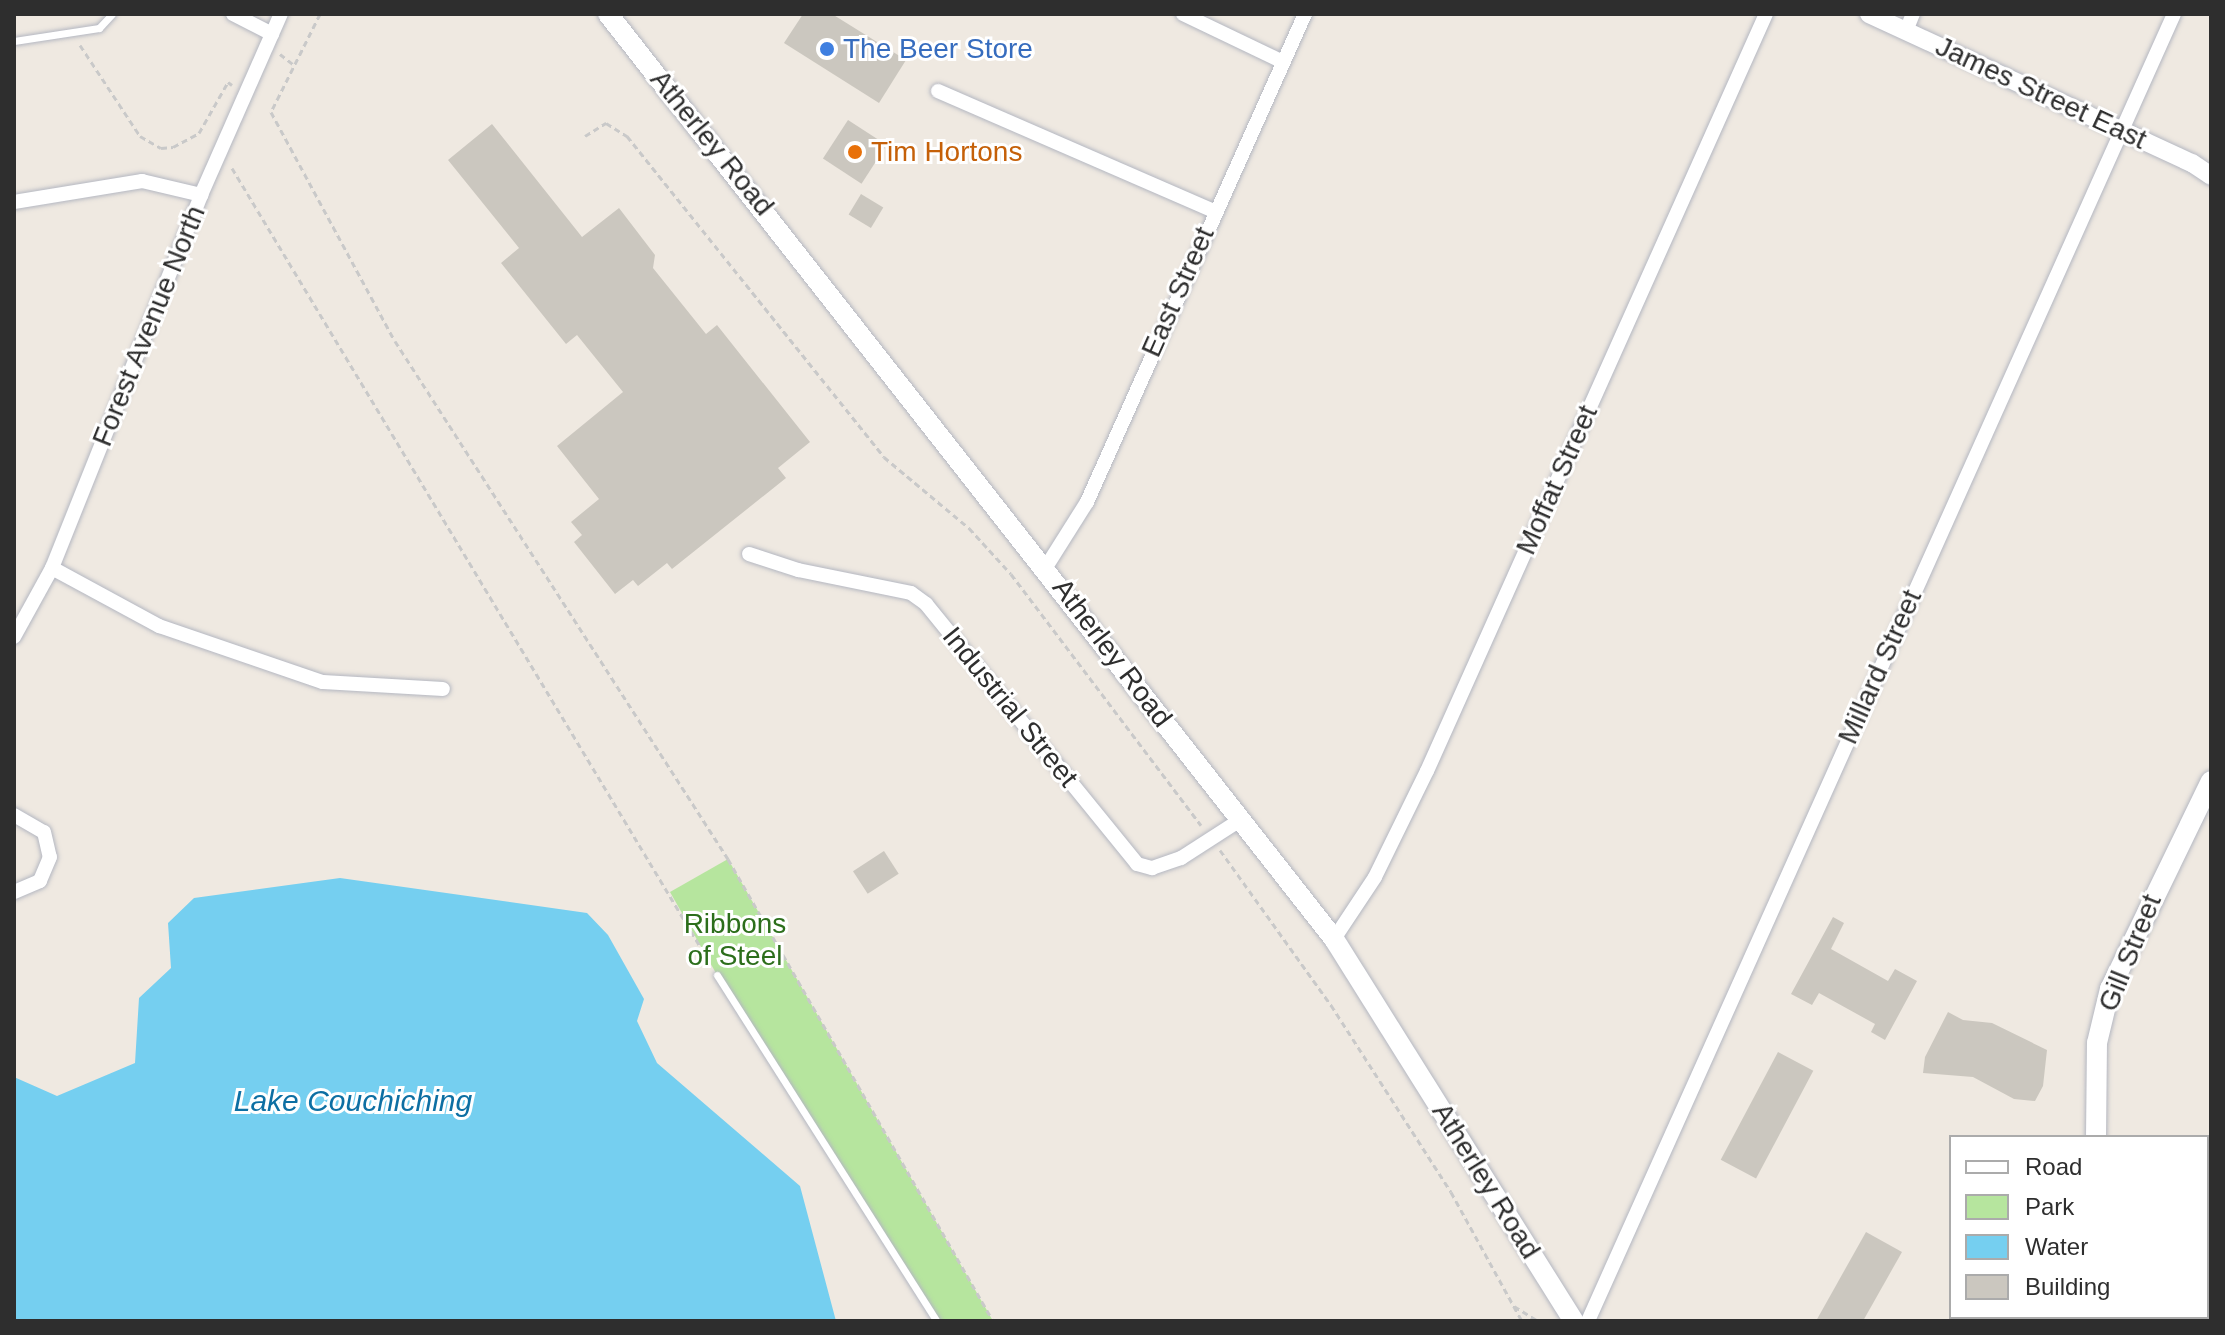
<!DOCTYPE html>
<style>
body{margin:0}
#map{position:relative;width:2225px;height:1335px;overflow:hidden;background:#efe9e1;font-family:Arial,sans-serif}
div>[style]{position:absolute}
.green>*{inset:0;background:#b6e59e}
.water>*{inset:0;background:#75cff0}
.building>*{inset:0;background:#cbc7bf;transform-origin:0 0}
.path>*{height:3px;margin-top:-1.5px;transform-origin:0;background:repeating-linear-gradient(90deg,#c9c9c9 0 6px,transparent 0 10px)}
.roads{filter:drop-shadow(0 0 2px #b4b7c1) drop-shadow(0 0 2px #b4b7c1)}
.service>*{height:7px;margin:-3.5px;padding:0 3.5px;transform-origin:3.5px;border-radius:3.5px;background:#fff}
.minor>*{height:14px;margin:-7px;padding:0 7px;transform-origin:7px;border-radius:7px;background:#fff}
.tertiary>*{height:18px;margin:-9px;padding:0 9px;transform-origin:9px;border-radius:9px;background:#fff}
.secondary>*{height:20px;margin:-10px;padding:0 10px;transform-origin:10px;border-radius:10px;background:#fff}
.dots>*{width:22px;height:22px;translate:-50% -50%;box-sizing:border-box;border:4px solid #fff;border-radius:50%}
span{translate:-50% -50%;white-space:nowrap;text-align:center;line-height:1.15;-webkit-text-stroke:6px #fff;paint-order:stroke}
.shop-label{font-size:28px;color:#366cbe}
.left{translate:0 -50%;text-align:left}
.street-label{font-size:28px;color:#2e2e2e}
.food-label{font-size:28px;color:#c56008}
.park-label{font-size:28px;color:#2c6e1b}
.water-label{font-size:30px;color:#0d6fa3;font-style:italic}
.frame{position:absolute;inset:0;border:16px solid #2e2e2e;pointer-events:none}
.legend{position:absolute;left:1949px;top:1135px;width:260px;height:184px;box-sizing:border-box;background:#fff;border:2px solid #ababab;margin:0;padding:10px 14px;list-style:none;font-size:24px;color:#2e2e2e}
.legend li{display:flex;align-items:center;gap:16px;height:40px}
.legend b{width:40px;border:2px solid #ababab}
</style>
<div id="map">
<div class="green">
<div style="clip-path:polygon(728px 859px,993px 1321px,937px 1321px,717px 975px,670px 892px)"></div>
</div>
<div class="water">
<div style="clip-path:polygon(340px 878px,587px 913px,608px 935px,644px 999px,637px 1021px,657px 1063px,800px 1186px,836px 1321px,14px 1321px,14px 1077px,57px 1096px,135px 1063px,139px 998px,171px 968px,168px 923px,194px 898px)"></div>
</div>
<div class="building">
<div style="clip-path:polygon(803px 14px,832px 14px,906px 60px,879px 103px,784px 43px)"></div>
<div style="left:848px;top:120px;width:46px;height:46px;rotate:33deg"></div>
<div style="clip-path:polygon(492px 124px,582px 237px,619px 208px,655px 255px,653px 268px,706px 334px,717px 325px,810px 442px,778px 468px,786px 478px,672px 569px,667px 563px,638px 586px,633px 580px,615px 594px,574px 542px,582px 535px,571px 522px,599px 499px,557px 446px,623px 392px,577px 335px,566px 344px,501px 263px,519px 248px,448px 160px)"></div>
<div style="left:861px;top:194px;width:26px;height:24px;rotate:31deg"></div>
<div style="left:884px;top:851px;width:27px;height:37px;rotate:57deg"></div>
<div style="clip-path:polygon(1833px 917px,1844px 923px,1831px 949px,1888px 981px,1895px 969px,1917px 981px,1885px 1040px,1871px 1032px,1875px 1024px,1819px 993px,1812px 1005px,1791px 994px)"></div>
<div style="clip-path:polygon(1948px 1012px,1963px 1020px,1992px 1023px,2047px 1050px,2043px 1086px,2035px 1101px,2014px 1099px,1973px 1077px,1923px 1073px,1925px 1057px)"></div>
<div style="left:1778px;top:1052px;width:40px;height:122px;rotate:28deg"></div>
<div style="clip-path:polygon(1866px 1232px,1902px 1252px,1863px 1321px,1816px 1321px)"></div>
</div>
<div class="path">
<div style="left:320px;top:14px;width:110px;rotate:116.6deg"></div>
<div style="left:271px;top:112px;width:260px;rotate:61.6deg"></div>
<div style="left:395px;top:341px;width:616px;rotate:57.26deg"></div>
<div style="left:728px;top:859px;width:533px;rotate:60.16deg"></div>
<div style="left:80px;top:45px;width:109px;rotate:56.6deg"></div>
<div style="left:140px;top:136px;width:24px;rotate:30deg"></div>
<div style="left:161px;top:148px;width:12px;rotate:-5deg"></div>
<div style="left:173px;top:147px;width:30px;rotate:-28deg"></div>
<div style="left:199px;top:133px;width:59px;rotate:-60.4deg"></div>
<div style="left:228px;top:82px;width:5px;rotate:37deg"></div>
<div style="left:280px;top:54px;width:16px;rotate:38deg"></div>
<div style="left:585px;top:136px;width:25px;rotate:-32deg"></div>
<div style="left:606px;top:123px;width:25px;rotate:32deg"></div>
<div style="left:627px;top:136px;width:411px;rotate:51.3deg"></div>
<div style="left:884px;top:457px;width:111px;rotate:39.9deg"></div>
<div style="left:969px;top:528px;width:62px;rotate:47.6deg"></div>
<div style="left:1011px;top:574px;width:315px;rotate:52.9deg"></div>
<div style="left:232px;top:168px;width:928px;rotate:58.98deg"></div>
<div style="left:1220px;top:850px;width:191px;rotate:54.4deg"></div>
<div style="left:1331px;top:1005px;width:222px;rotate:57.3deg"></div>
<div style="left:1451px;top:1192px;width:147px;rotate:61.2deg"></div>
<div style="left:1514px;top:1306px;width:28px;rotate:32deg"></div>
</div>
<div class="roads">
<div class="service">
<div style="left:14px;top:41px;width:86px;rotate:-8.7deg"></div>
<div style="left:99px;top:28px;width:19px;rotate:-47deg"></div>
<div style="left:717px;top:975px;width:410px;rotate:57.6deg"></div>
</div>
<div class="minor">
<div style="left:233px;top:14px;width:44px;rotate:27.1deg"></div>
<div style="left:1183px;top:14px;width:111px;rotate:25.6deg"></div>
<div style="left:1906px;top:31px;width:18px;rotate:-68deg"></div>
<div style="left:938px;top:91px;width:301px;rotate:23.5deg"></div>
<div style="left:14px;top:202px;width:130px;rotate:-9.3deg"></div>
<div style="left:142px;top:181px;width:61px;rotate:13.3deg"></div>
<div style="left:749px;top:554px;width:52px;rotate:18.1deg"></div>
<div style="left:798px;top:570px;width:115px;rotate:11.5deg"></div>
<div style="left:911px;top:593px;width:19px;rotate:36deg"></div>
<div style="left:926px;top:604px;width:335px;rotate:50.9deg"></div>
<div style="left:1137px;top:864px;width:16px;rotate:15deg"></div>
<div style="left:1152px;top:868px;width:31px;rotate:-19deg"></div>
<div style="left:1181px;top:858px;width:70px;rotate:-32.8deg"></div>
<div style="left:1046px;top:567px;width:77px;rotate:-57.8deg"></div>
<div style="left:1087px;top:502px;width:534px;rotate:-65.93deg"></div>
<div style="left:52px;top:568px;width:122px;rotate:28.5deg"></div>
<div style="left:159px;top:626px;width:173px;rotate:18.9deg"></div>
<div style="left:323px;top:682px;width:120px;rotate:3.3deg"></div>
<div style="left:14px;top:637px;width:79px;rotate:-61.2deg"></div>
<div style="left:52px;top:568px;width:402px;rotate:-68.2deg"></div>
<div style="left:201px;top:195px;width:198px;rotate:-66.2deg"></div>
<div style="left:14px;top:815px;width:34px;rotate:30deg"></div>
<div style="left:44px;top:832px;width:26px;rotate:77deg"></div>
<div style="left:50px;top:857px;width:26px;rotate:113deg"></div>
<div style="left:40px;top:881px;width:28px;rotate:157deg"></div>
<div style="left:1334px;top:939px;width:74px;rotate:-56.5deg"></div>
<div style="left:1375px;top:877px;width:118px;rotate:-63.9deg"></div>
<div style="left:1427px;top:771px;width:829px;rotate:-65.88deg"></div>
<div style="left:1588px;top:1321px;width:1432px;rotate:-65.85deg"></div>
</div>
<div class="tertiary">
<div style="left:1869px;top:14px;width:356px;rotate:24.8deg"></div>
<div style="left:2192px;top:163px;width:23px;rotate:34deg"></div>
</div>
<div class="secondary">
<div style="left:608px;top:14px;width:1176px;rotate:51.87deg"></div>
<div style="left:1334px;top:939px;width:451px;rotate:57.9deg"></div>
<div style="left:2096px;top:1137px;width:94px;rotate:-89.4deg"></div>
<div style="left:2097px;top:1043px;width:56px;rotate:-76.5deg"></div>
<div style="left:2110px;top:989px;width:231px;rotate:-64.1deg"></div>
<div style="left:2101px;top:1317px;width:4px;rotate:90deg"></div>
</div>
</div>
<div class="dots">
<div style="left:827px;top:49px;background:#3f7fe0"></div>
<div style="left:855px;top:152px;background:#e8710a"></div>
</div>
<div class="shop-label">
<span class="left" style="left:843px;top:49px">The Beer Store</span>
</div>
<div class="street-label">
<span style="left:2041px;top:93px;rotate:25deg">James Street East</span>
<span style="left:712px;top:143px;rotate:51deg">Atherley Road</span>
<span style="left:1178px;top:292px;rotate:-66deg">East Street</span>
<span style="left:149px;top:326px;rotate:-68deg">Forest Avenue North</span>
<span style="left:1557px;top:480px;rotate:-66deg">Moffat Street</span>
<span style="left:1112px;top:653px;rotate:53deg">Atherley Road</span>
<span style="left:1880px;top:667px;rotate:-66deg">Millard Street</span>
<span style="left:1010px;top:707px;rotate:51deg">Industrial Street</span>
<span style="left:2130px;top:953px;rotate:-68deg">Gill Street</span>
<span style="left:1486px;top:1181px;rotate:58deg">Atherley Road</span>
</div>
<div class="food-label">
<span class="left" style="left:871px;top:152px">Tim Hortons</span>
</div>
<div class="park-label">
<span style="left:735px;top:940px">Ribbons<br>of Steel</span>
</div>
<div class="water-label">
<span style="left:353px;top:1101px">Lake Couchiching</span>
</div>
<div class="frame"></div>
<ul class="legend">
<li><b style="height:10px;background:#fff"></b>Road</li>
<li><b style="height:22px;background:#b6e59e"></b>Park</li>
<li><b style="height:22px;background:#75cff0"></b>Water</li>
<li><b style="height:22px;background:#cbc7bf"></b>Building</li>
</ul>
</div>
